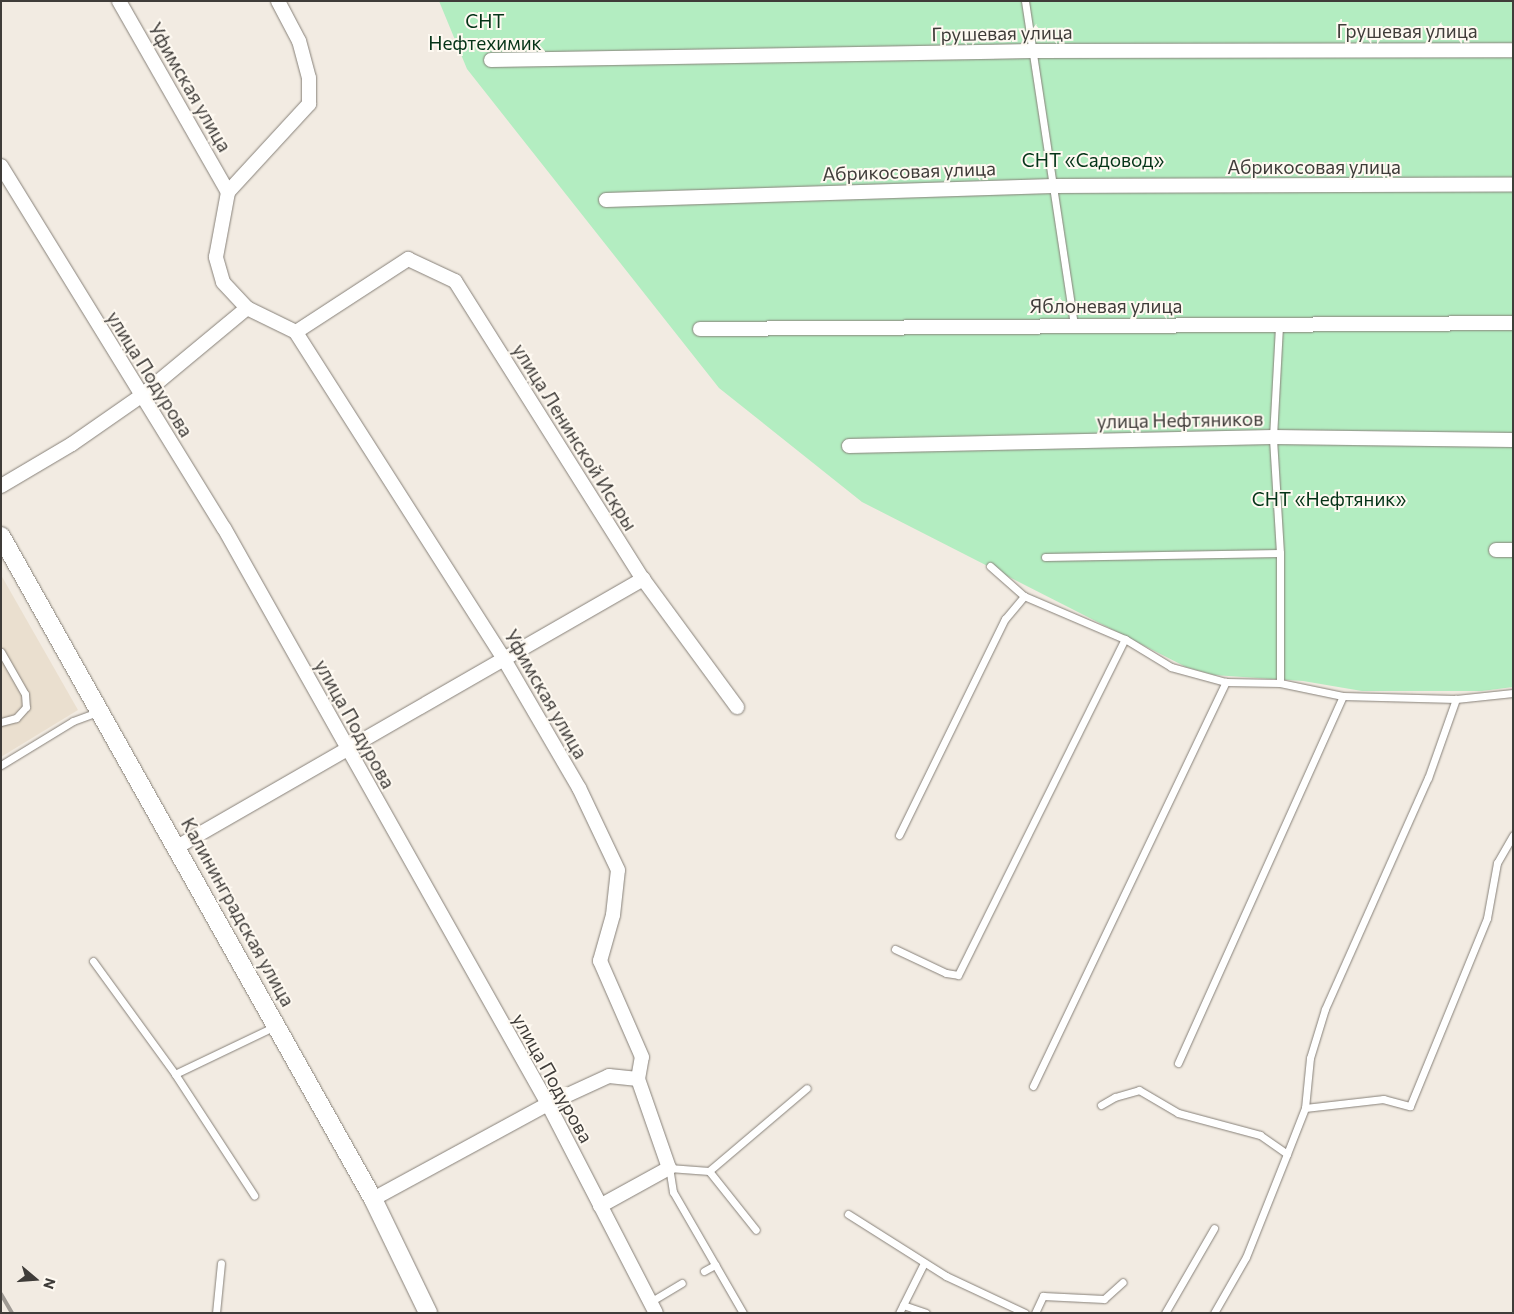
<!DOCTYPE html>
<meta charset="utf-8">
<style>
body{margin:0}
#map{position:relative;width:1514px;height:1314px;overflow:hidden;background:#f2ebe2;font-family:Commissioner,sans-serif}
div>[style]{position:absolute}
.built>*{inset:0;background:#eadfcf}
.green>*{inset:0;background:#b3edc1}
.roads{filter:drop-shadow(0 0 1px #878179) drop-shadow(0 0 1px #878179)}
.service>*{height:7px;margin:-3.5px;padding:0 3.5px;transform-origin:3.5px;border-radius:3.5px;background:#fff}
.minor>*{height:14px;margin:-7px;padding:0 7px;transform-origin:7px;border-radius:7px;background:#fff}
.tertiary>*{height:18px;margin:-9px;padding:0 9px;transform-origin:9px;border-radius:9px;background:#fff}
.rail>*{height:4px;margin:-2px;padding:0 2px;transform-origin:2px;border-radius:2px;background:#9f9a94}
span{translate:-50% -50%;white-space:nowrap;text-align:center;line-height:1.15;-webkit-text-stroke:4px #fef9f1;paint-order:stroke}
.park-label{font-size:19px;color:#053418}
.street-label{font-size:19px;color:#3f3c39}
.frame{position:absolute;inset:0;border:2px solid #3f3c39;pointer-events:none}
.north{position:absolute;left:10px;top:1254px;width:50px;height:50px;-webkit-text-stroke:4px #fef9f1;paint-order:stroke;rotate:108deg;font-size:14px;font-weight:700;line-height:20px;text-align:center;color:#3f3c39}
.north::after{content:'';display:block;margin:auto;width:18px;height:22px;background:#3f3c39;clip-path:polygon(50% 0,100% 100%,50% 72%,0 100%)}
</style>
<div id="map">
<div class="built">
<div style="clip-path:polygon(1px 575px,78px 710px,1px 757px)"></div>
</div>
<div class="green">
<div style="clip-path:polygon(439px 1px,1513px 1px,1513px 687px,1482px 691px,1362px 691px,1303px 681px,1214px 675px,1186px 667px,862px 502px,719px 388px,467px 69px)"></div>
</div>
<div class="roads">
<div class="service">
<div style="left:1025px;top:1px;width:327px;rotate:81.4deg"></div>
<div style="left:1045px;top:557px;width:235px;rotate:-1deg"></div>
<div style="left:990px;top:566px;width:45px;rotate:41.4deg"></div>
<div style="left:1024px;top:596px;width:110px;rotate:23.1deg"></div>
<div style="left:1125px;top:639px;width:54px;rotate:31.3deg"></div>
<div style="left:1171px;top:667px;width:57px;rotate:15.3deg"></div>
<div style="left:1226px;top:682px;width:54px;rotate:1.1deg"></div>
<div style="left:1280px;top:683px;width:130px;rotate:-90deg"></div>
<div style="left:1280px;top:553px;width:116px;rotate:-93.5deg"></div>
<div style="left:1273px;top:437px;width:110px;rotate:-86.9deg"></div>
<div style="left:1px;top:652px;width:48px;rotate:60.3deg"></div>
<div style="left:25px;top:694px;width:13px;rotate:86deg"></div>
<div style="left:26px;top:707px;width:15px;rotate:132deg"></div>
<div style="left:16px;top:718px;width:16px;rotate:165deg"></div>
<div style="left:1280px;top:683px;width:64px;rotate:11.7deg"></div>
<div style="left:1343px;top:696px;width:113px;rotate:1.5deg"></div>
<div style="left:1456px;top:699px;width:57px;rotate:-6deg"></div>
<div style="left:1px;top:765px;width:84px;rotate:-31.4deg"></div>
<div style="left:73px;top:721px;width:29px;rotate:-20deg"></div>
<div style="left:899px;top:835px;width:241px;rotate:-63.9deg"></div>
<div style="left:1005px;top:619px;width:30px;rotate:-50deg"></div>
<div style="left:895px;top:949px;width:56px;rotate:25.2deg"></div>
<div style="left:946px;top:973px;width:12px;rotate:9deg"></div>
<div style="left:958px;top:975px;width:375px;rotate:-63.6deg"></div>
<div style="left:93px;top:961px;width:140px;rotate:54deg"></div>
<div style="left:175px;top:1074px;width:111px;rotate:-25.6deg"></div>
<div style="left:1178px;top:1063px;width:402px;rotate:-65.8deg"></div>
<div style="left:175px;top:1074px;width:145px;rotate:56.9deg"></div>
<div style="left:1033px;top:1086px;width:448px;rotate:-64.5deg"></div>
<div style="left:1101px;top:1105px;width:16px;rotate:-30deg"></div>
<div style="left:1115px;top:1097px;width:25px;rotate:-16deg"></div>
<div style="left:1139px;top:1090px;width:45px;rotate:30.5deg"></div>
<div style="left:1178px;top:1113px;width:85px;rotate:15deg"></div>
<div style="left:1260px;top:1135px;width:33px;rotate:35deg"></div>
<div style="left:1305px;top:1108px;width:79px;rotate:-6.6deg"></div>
<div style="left:1383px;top:1099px;width:28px;rotate:15deg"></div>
<div style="left:1410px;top:1106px;width:203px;rotate:-67.7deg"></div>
<div style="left:1487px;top:918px;width:56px;rotate:-79.7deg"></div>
<div style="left:1497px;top:863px;width:32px;rotate:-60deg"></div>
<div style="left:709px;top:1171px;width:75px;rotate:51.5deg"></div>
<div style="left:848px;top:1214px;width:116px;rotate:32.3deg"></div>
<div style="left:946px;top:1276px;width:87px;rotate:25.1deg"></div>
<div style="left:704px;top:1271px;width:13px;rotate:-29deg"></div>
<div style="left:650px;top:1302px;width:37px;rotate:-31deg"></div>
<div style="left:903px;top:1305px;width:24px;rotate:19deg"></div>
<div style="left:216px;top:1313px;width:50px;rotate:-84.3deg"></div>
<div style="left:743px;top:1313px;width:140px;rotate:-120deg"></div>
<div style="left:673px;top:1192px;width:24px;rotate:-99deg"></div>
<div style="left:669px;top:1168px;width:40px;rotate:4.3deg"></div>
<div style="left:709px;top:1171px;width:128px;rotate:-40.3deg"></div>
<div style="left:899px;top:1313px;width:56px;rotate:-63.4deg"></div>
<div style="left:1035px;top:1313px;width:19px;rotate:-65deg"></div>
<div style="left:1043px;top:1296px;width:61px;rotate:2.8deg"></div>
<div style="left:1104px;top:1299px;width:25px;rotate:-42deg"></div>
<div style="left:1165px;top:1313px;width:98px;rotate:-60deg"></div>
<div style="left:1214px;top:1313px;width:64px;rotate:-60.3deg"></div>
<div style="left:1246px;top:1257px;width:111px;rotate:-68.3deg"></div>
<div style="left:1287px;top:1154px;width:49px;rotate:-68.6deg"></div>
<div style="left:1305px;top:1108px;width:50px;rotate:-84.3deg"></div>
<div style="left:1310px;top:1058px;width:51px;rotate:-73deg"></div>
<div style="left:1325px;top:1009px;width:253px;rotate:-66deg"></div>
<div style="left:1428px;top:778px;width:84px;rotate:-70.5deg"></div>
</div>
<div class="minor">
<div style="left:119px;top:1px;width:220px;rotate:60.3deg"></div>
<div style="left:491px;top:60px;width:541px;rotate:-0.95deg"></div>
<div style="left:1032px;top:51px;width:481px;rotate:-0.1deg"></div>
<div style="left:1px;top:166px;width:425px;rotate:58.4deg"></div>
<div style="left:224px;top:528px;width:661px;rotate:60.64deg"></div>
<div style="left:548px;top:1104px;width:235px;rotate:62.7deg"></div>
<div style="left:606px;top:200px;width:447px;rotate:-1.8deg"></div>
<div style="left:1053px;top:186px;width:460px;rotate:-0.2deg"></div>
<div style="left:247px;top:308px;width:35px;rotate:-133deg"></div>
<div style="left:223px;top:282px;width:26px;rotate:-106deg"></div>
<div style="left:216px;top:257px;width:66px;rotate:-79.5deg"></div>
<div style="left:228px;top:192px;width:120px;rotate:-47.4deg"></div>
<div style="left:309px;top:104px;width:26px;rotate:-90deg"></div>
<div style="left:309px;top:78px;width:38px;rotate:-105deg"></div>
<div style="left:299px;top:41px;width:45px;rotate:-117.7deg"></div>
<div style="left:700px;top:329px;width:813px;rotate:-0.42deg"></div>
<div style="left:849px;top:446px;width:424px;rotate:-1.2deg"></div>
<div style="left:1273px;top:437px;width:240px;rotate:0.7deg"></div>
<div style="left:1px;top:486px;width:82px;rotate:-30.6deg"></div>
<div style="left:72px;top:444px;width:84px;rotate:-34.8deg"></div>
<div style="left:141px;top:396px;width:138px;rotate:-39.7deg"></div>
<div style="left:247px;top:308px;width:55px;rotate:26.1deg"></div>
<div style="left:1496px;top:550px;width:17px"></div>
<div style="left:177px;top:847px;width:538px;rotate:-29.9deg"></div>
<div style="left:373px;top:1199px;width:199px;rotate:-28.5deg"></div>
<div style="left:548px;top:1104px;width:67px;rotate:-24.7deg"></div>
<div style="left:609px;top:1076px;width:29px;rotate:6deg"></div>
<div style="left:600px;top:1206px;width:79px;rotate:-28.8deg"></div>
<div style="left:669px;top:1168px;width:94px;rotate:-109.2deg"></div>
<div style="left:638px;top:1079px;width:22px;rotate:-80deg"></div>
<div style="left:642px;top:1057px;width:105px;rotate:-113.6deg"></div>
<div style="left:600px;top:961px;width:48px;rotate:-74.2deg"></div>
<div style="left:613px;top:915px;width:45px;rotate:-83.7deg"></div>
<div style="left:618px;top:870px;width:91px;rotate:-115.4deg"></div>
<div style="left:579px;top:788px;width:149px;rotate:-120.2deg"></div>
<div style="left:504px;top:659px;width:388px;rotate:-122.5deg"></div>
<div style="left:296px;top:332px;width:134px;rotate:-33.1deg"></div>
<div style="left:408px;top:259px;width:52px;rotate:25.1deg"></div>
<div style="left:455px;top:281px;width:352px;rotate:57.8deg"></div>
<div style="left:643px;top:579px;width:159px;rotate:53.7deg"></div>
</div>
<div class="tertiary">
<div style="left:1px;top:536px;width:760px;rotate:60.7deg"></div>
<div style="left:373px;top:1199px;width:127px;rotate:64.2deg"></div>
</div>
</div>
<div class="rail">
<div style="left:1px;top:1294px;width:22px;rotate:60deg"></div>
</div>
<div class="park-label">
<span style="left:485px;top:32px">СНТ<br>Нефтехимик</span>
<span style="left:1093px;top:160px">СНТ «Садовод»</span>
<span style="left:1329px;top:499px">СНТ «Нефтяник»</span>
</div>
<div class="street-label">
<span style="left:1407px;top:31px">Грушевая улица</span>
<span style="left:1002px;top:33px;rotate:-1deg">Грушевая улица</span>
<span style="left:190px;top:87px;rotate:60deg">Уфимская улица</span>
<span style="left:1314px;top:167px">Абрикосовая улица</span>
<span style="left:909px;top:171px;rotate:-2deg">Абрикосовая улица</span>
<span style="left:1106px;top:306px">Яблоневая улица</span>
<span style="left:150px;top:374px;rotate:58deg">улица Подурова</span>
<span style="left:1180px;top:420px;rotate:-1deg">улица Нефтяников</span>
<span style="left:575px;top:437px;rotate:58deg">улица Ленинской Искры</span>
<span style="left:546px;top:694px;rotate:60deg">Уфимская улица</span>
<span style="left:355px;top:724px;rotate:61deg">улица Подурова</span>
<span style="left:238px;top:912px;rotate:61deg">Калининградская улица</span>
<span style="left:553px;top:1078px;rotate:61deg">улица Подурова</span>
</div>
<div class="frame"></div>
<div class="north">N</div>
</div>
